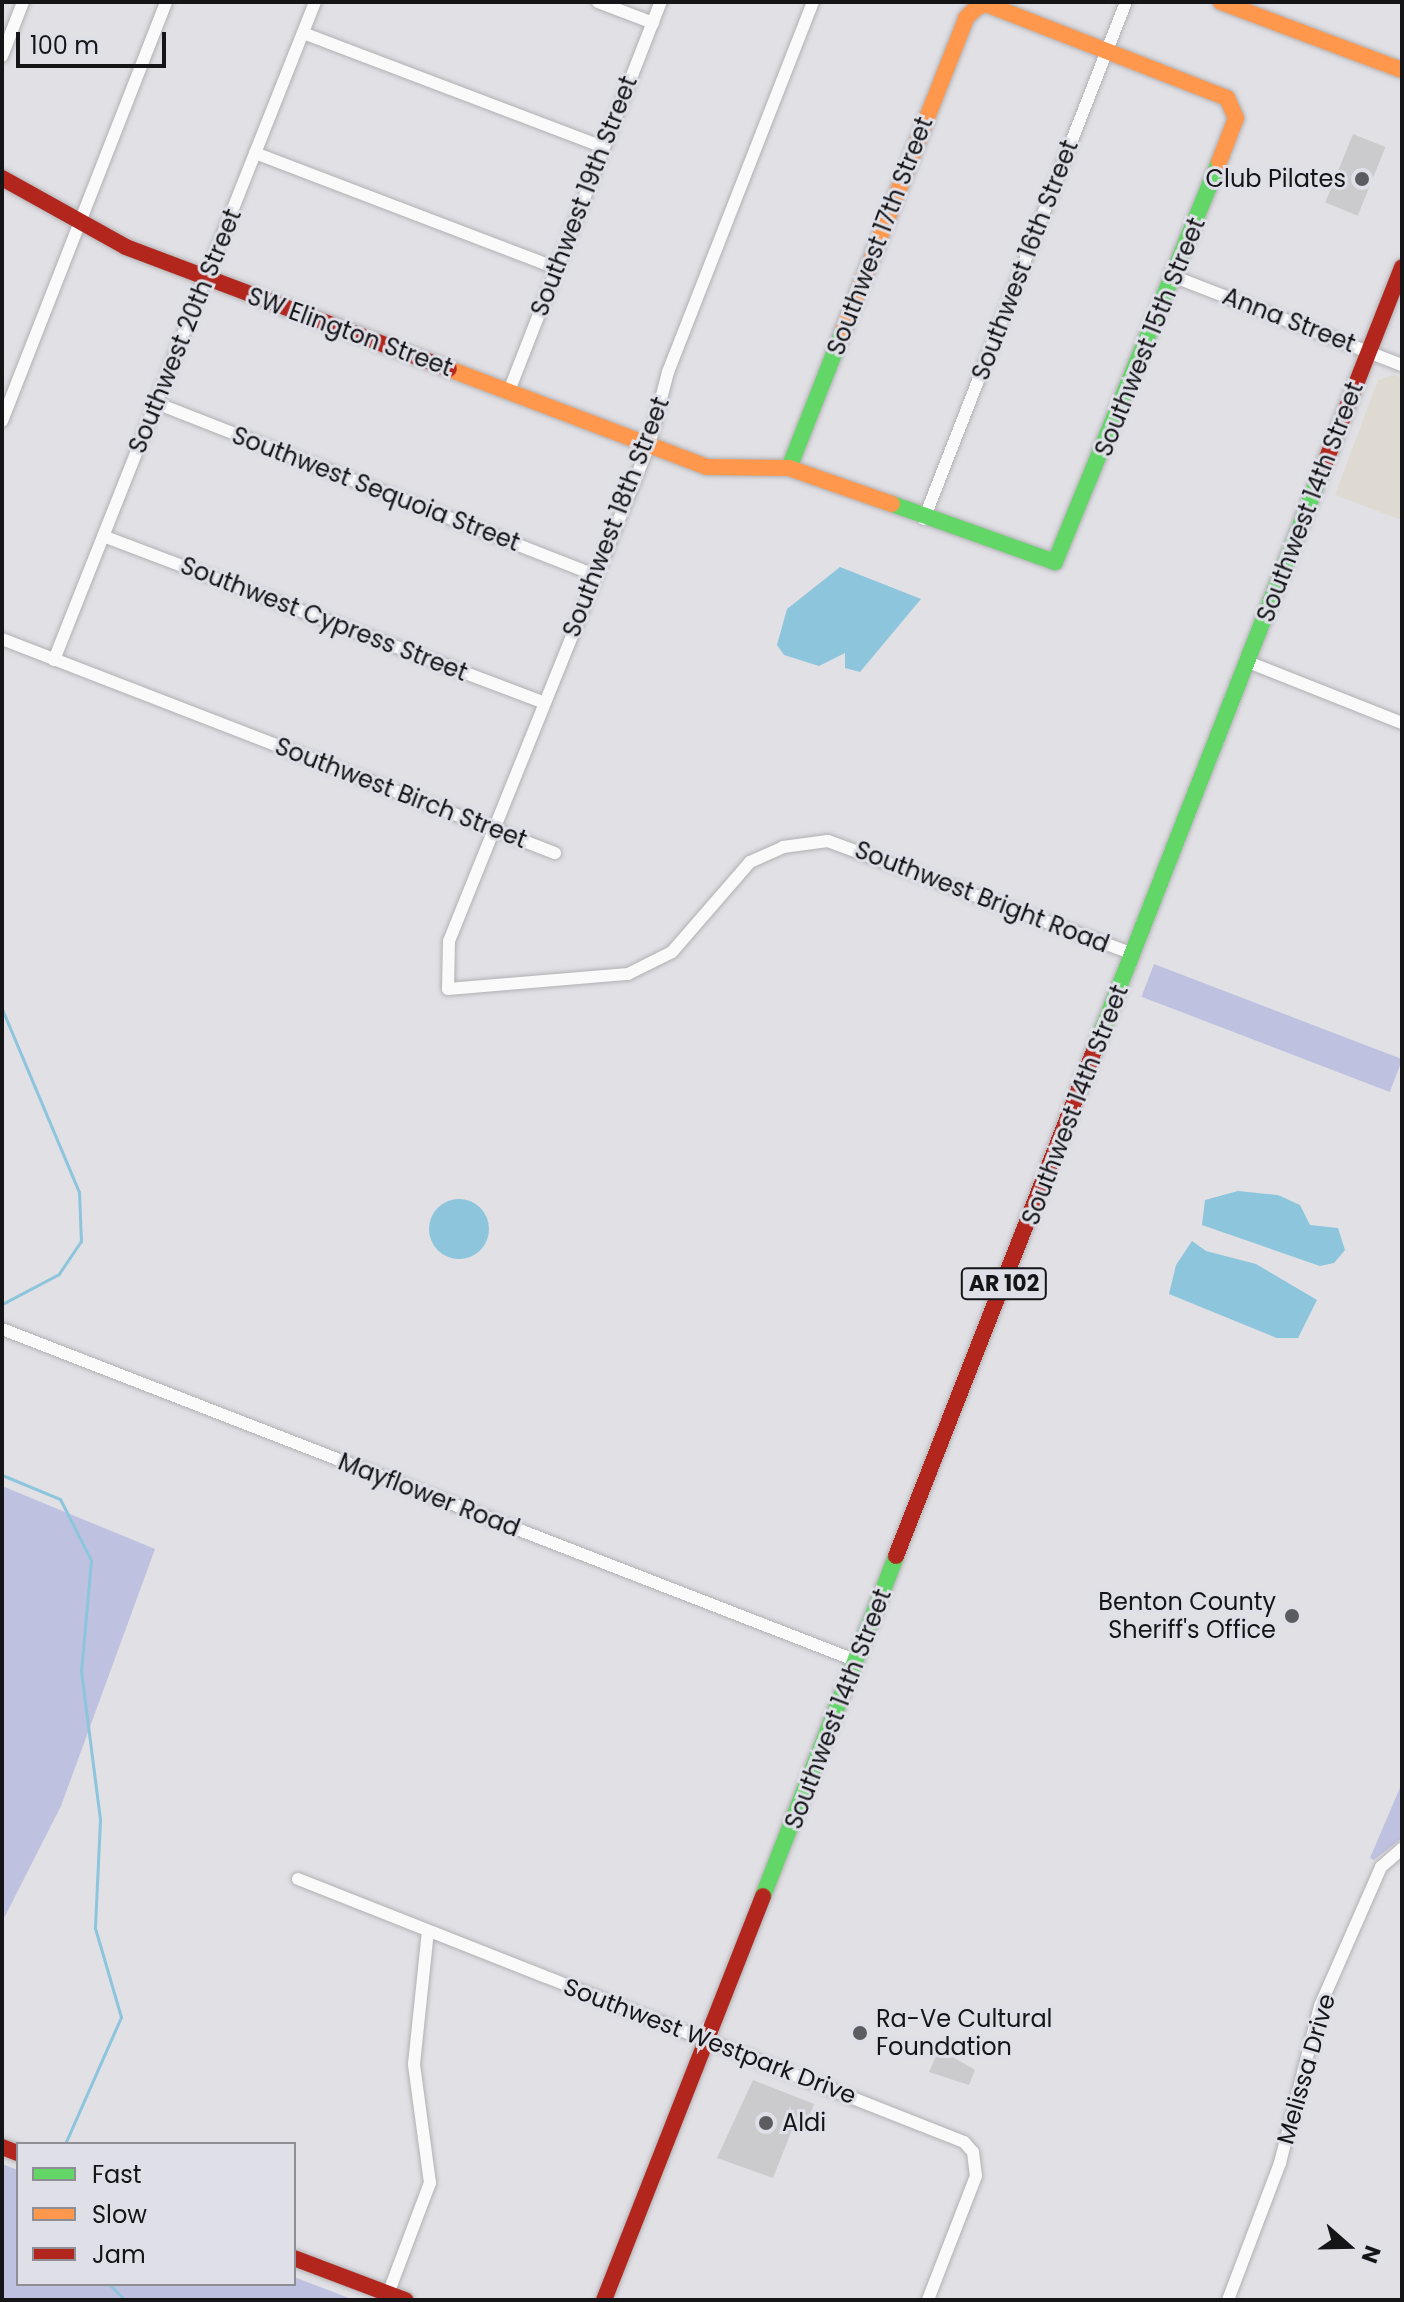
<!DOCTYPE html>
<style>
body{margin:0}
#map{position:relative;width:1404px;height:2302px;overflow:hidden;background:#e0e0e5;font-family:Poppins,sans-serif}
div>[style]{position:absolute}
.commercial>*{inset:0;background:#dfdad1}
.green>*{inset:0;background:#bec1e0;transform-origin:0 0}
.water>*{inset:0;background:#8dc5dd}
.round{border-radius:50%}
.stream>*{height:3px;margin:-1.5px;padding:0 1.5px;transform-origin:1.5px;border-radius:1.5px;background:#8dc5dd}
.building>*{inset:0;background:#cbcacc;transform-origin:0 0}
.roads{filter:drop-shadow(0 0 2px #b1b1b4) drop-shadow(0 0 2px #b1b1b4)}
.street>*{height:12px;margin:-6px;padding:0 6px;transform-origin:6px;border-radius:6px;background:#fafafb}
.fast>*{height:16px;margin:-8px;padding:0 8px;transform-origin:8px;border-radius:8px;background:#63d668}
.slow>*{height:16px;margin:-8px;padding:0 8px;transform-origin:8px;border-radius:8px;background:#ff974d}
.jam>*{height:16px;margin:-8px;padding:0 8px;transform-origin:8px;border-radius:8px;background:#b3261e}
.dots>*{width:22px;height:22px;translate:-50% -50%;box-sizing:border-box;border:4px solid #dedfe7;border-radius:50%}
span{translate:-50% -50%;white-space:nowrap;text-align:center;line-height:1.15;-webkit-text-stroke:6px #dedfe7;paint-order:stroke}
.shield-label span{padding:2px 6px;background:#dedfe7;border:2px solid;border-radius:6px;-webkit-text-stroke-width:0}
.shield-label{font-size:22px;color:#151518;font-weight:700}
.poi-label{font-size:24px;color:#151518}
.right{translate:-100% -50%;text-align:right}
.left{translate:0 -50%;text-align:left}
.street-label{font-size:24px;color:#151518}
.frame{position:absolute;inset:0;border:4px solid #151518;pointer-events:none}
.legend{position:absolute;left:16px;top:2142px;width:280px;height:144px;box-sizing:border-box;background:#dedfe7;border:2px solid #8e8e94;margin:0;padding:10px 14px;list-style:none;font-size:24px;color:#151518}
.legend li{display:flex;align-items:center;gap:16px;height:40px}
.legend b{width:40px;border:2px solid #8e8e94}
.north{position:absolute;left:1308px;top:2206px;width:80px;height:80px;-webkit-text-stroke:6px #dedfe7;paint-order:stroke;rotate:110deg;font-size:22px;font-weight:700;line-height:32px;text-align:center;color:#151518}
.north::after{content:'';display:block;margin:auto;width:28px;height:36px;background:#151518;clip-path:polygon(50% 0,100% 100%,50% 72%,0 100%)}
.scale{position:absolute;left:16px;top:32px;width:150px;height:36px;box-sizing:border-box;border:4px solid #151518;border-top:0;padding-left:10px;font-size:24px;line-height:28px;white-space:nowrap;color:#151518;-webkit-text-stroke:6px #dedfe7;paint-order:stroke}
</style>
<div id="map">
<div class="commercial">
<div style="clip-path:polygon(1394px 375px,1402px 378px,1402px 520px,1335px 495px,1378px 380px)"></div>
</div>
<div class="green">
<div style="left:1154px;top:964px;width:266px;height:35px;rotate:21deg"></div>
<div style="clip-path:polygon(2px 1486px,155px 1549px,61px 1806px,2px 1922px)"></div>
<div style="clip-path:polygon(1402px 1783px,1402px 1838px,1374px 1860px,1370px 1858px)"></div>
<div style="clip-path:polygon(2px 2164px,18px 2170px,18px 2284px,294px 2284px,294px 2277px,354px 2300px,2px 2300px)"></div>
</div>
<div class="water">
<div style="clip-path:polygon(840px 567px,921px 599px,860px 672px,845px 668px,845px 653px,819px 666px,784px 655px,777px 645px,787px 609px)"></div>
<div style="clip-path:polygon(1238px 1191px,1278px 1195px,1300px 1205px,1310px 1225px,1338px 1228px,1345px 1250px,1334px 1263px,1320px 1266px,1202px 1225px,1205px 1200px)"></div>
<div class="round" style="left:429px;top:1199px;width:60px;height:60px"></div>
<div style="clip-path:polygon(1192px 1241px,1206px 1251px,1256px 1264px,1317px 1300px,1298px 1338px,1277px 1338px,1169px 1294px,1176px 1265px)"></div>
</div>
<div class="stream">
<div style="left:2px;top:1009px;width:199px;rotate:67.2deg"></div>
<div style="left:79px;top:1192px;width:49px;rotate:87.7deg"></div>
<div style="left:81px;top:1241px;width:40px;rotate:124deg"></div>
<div style="left:59px;top:1274px;width:64px;rotate:152.2deg"></div>
<div style="left:2px;top:1475px;width:63px;rotate:22.5deg"></div>
<div style="left:60px;top:1499px;width:68px;rotate:63.1deg"></div>
<div style="left:91px;top:1560px;width:111px;rotate:95.1deg"></div>
<div style="left:81px;top:1671px;width:150px;rotate:82.7deg"></div>
<div style="left:100px;top:1820px;width:108px;rotate:92.7deg"></div>
<div style="left:95px;top:1928px;width:93px;rotate:73.7deg"></div>
<div style="left:121px;top:2017px;width:139px;rotate:113.8deg"></div>
<div style="left:109px;top:2284px;width:23px;rotate:45deg"></div>
</div>
<div class="building">
<div style="left:1353px;top:134px;width:35px;height:74px;rotate:22deg"></div>
<div style="clip-path:polygon(939px 2049px,975px 2070px,969px 2085px,929px 2072px)"></div>
<div style="clip-path:polygon(753px 2080px,814px 2104px,809px 2117px,799px 2112px,773px 2178px,717px 2158px)"></div>
</div>
<div class="roads">
<div class="street">
<div style="left:598px;top:2px;width:59px;rotate:20.9deg"></div>
<div style="left:813px;top:2px;width:397px;rotate:111.4deg"></div>
<div style="left:668px;top:372px;width:75px;rotate:104.6deg"></div>
<div style="left:649px;top:445px;width:535px;rotate:111.96deg"></div>
<div style="left:449px;top:941px;width:48px;rotate:91.2deg"></div>
<div style="left:448px;top:989px;width:181px;rotate:-4.8deg"></div>
<div style="left:628px;top:974px;width:49px;rotate:-26.6deg"></div>
<div style="left:672px;top:952px;width:119px;rotate:-49.1deg"></div>
<div style="left:750px;top:862px;width:36px;rotate:-24deg"></div>
<div style="left:783px;top:847px;width:45px;rotate:-7.6deg"></div>
<div style="left:828px;top:841px;width:326px;rotate:20.3deg"></div>
<div style="left:303px;top:33px;width:321px;rotate:20.8deg"></div>
<div style="left:2px;top:56px;width:58px;rotate:-68.7deg"></div>
<div style="left:255px;top:153px;width:322px;rotate:20.9deg"></div>
<div style="left:1175px;top:277px;width:243px;rotate:21.2deg"></div>
<div style="left:509px;top:391px;width:418px;rotate:-68.7deg"></div>
<div style="left:156px;top:403px;width:472px;rotate:21.4deg"></div>
<div style="left:2px;top:421px;width:450px;rotate:-68.6deg"></div>
<div style="left:924px;top:519px;width:555px;rotate:-68.66deg"></div>
<div style="left:103px;top:536px;width:472px;rotate:20.7deg"></div>
<div style="left:2px;top:639px;width:593px;rotate:21.16deg"></div>
<div style="left:54px;top:660px;width:708px;rotate:-68.36deg"></div>
<div style="left:1248px;top:662px;width:166px;rotate:21.6deg"></div>
<div style="left:2px;top:1329px;width:917px;rotate:21.22deg"></div>
<div style="left:298px;top:1879px;width:716px;rotate:21.55deg"></div>
<div style="left:964px;top:2142px;width:13px;rotate:48deg"></div>
<div style="left:973px;top:2152px;width:24px;rotate:83deg"></div>
<div style="left:976px;top:2176px;width:133px;rotate:111.2deg"></div>
<div style="left:388px;top:2294px;width:119px;rotate:-69.3deg"></div>
<div style="left:430px;top:2183px;width:120px;rotate:-97.7deg"></div>
<div style="left:414px;top:2064px;width:134px;rotate:-84deg"></div>
<div style="left:1228px;top:2300px;width:147px;rotate:-69.2deg"></div>
<div style="left:1280px;top:2163px;width:162px;rotate:-75.7deg"></div>
<div style="left:1320px;top:2006px;width:152px;rotate:-66.3deg"></div>
<div style="left:1381px;top:1867px;width:28px;rotate:-41deg"></div>
</div>
<div class="fast">
<div style="left:789px;top:468px;width:147px;rotate:-68.5deg"></div>
<div style="left:892px;top:504px;width:173px;rotate:19.6deg"></div>
<div style="left:1055px;top:562px;width:432px;rotate:-67.7deg"></div>
<div style="left:1094px;top:1051px;width:621px;rotate:-68.56deg"></div>
<div style="left:763px;top:1896px;width:365px;rotate:-68.6deg"></div>
</div>
<div class="slow">
<div style="left:1221px;top:2px;width:193px;rotate:20.6deg"></div>
<div style="left:843px;top:331px;width:336px;rotate:-68.5deg"></div>
<div style="left:966px;top:18px;width:14px;rotate:-45deg"></div>
<div style="left:976px;top:8px;width:11px;rotate:-22deg"></div>
<div style="left:986px;top:4px;width:259px;rotate:21.3deg"></div>
<div style="left:1227px;top:98px;width:22px;rotate:66deg"></div>
<div style="left:1236px;top:118px;width:47px;rotate:111.1deg"></div>
<div style="left:449px;top:369px;width:276px;rotate:20.8deg"></div>
<div style="left:707px;top:467px;width:82px;rotate:0.7deg"></div>
<div style="left:789px;top:468px;width:109px;rotate:19.3deg"></div>
</div>
<div class="jam">
<div style="left:2px;top:178px;width:142px;rotate:29.1deg"></div>
<div style="left:126px;top:247px;width:345px;rotate:20.7deg"></div>
<div style="left:1321px;top:473px;width:221px;rotate:-68.5deg"></div>
<div style="left:896px;top:1556px;width:542px;rotate:-68.59deg"></div>
<div style="left:2px;top:2147px;width:17px;rotate:21deg"></div>
<div style="left:294px;top:2258px;width:119px;rotate:20.7deg"></div>
<div style="left:604px;top:2300px;width:434px;rotate:-68.5deg"></div>
</div>
</div>
<div class="dots">
<div style="left:1362px;top:179px;background:#5c5c60"></div>
<div style="left:1292px;top:1616px;background:#5c5c60"></div>
<div style="left:860px;top:2033px;background:#5c5c60"></div>
<div style="left:766px;top:2123px;background:#5c5c60"></div>
</div>
<div class="shield-label">
<span style="left:1004px;top:1284px">AR 102</span>
</div>
<div class="poi-label">
<span class="right" style="left:1346px;top:179px">Club Pilates</span>
<span class="right" style="left:1276px;top:1616px">Benton County<br>Sheriff's Office</span>
<span class="left" style="left:876px;top:2033px">Ra-Ve Cultural<br>Foundation</span>
<span class="left" style="left:782px;top:2123px">Aldi</span>
</div>
<div class="street-label">
<span style="left:584px;top:196px;rotate:-69deg">Southwest 19th Street</span>
<span style="left:880px;top:236px;rotate:-69deg">Southwest 17th Street</span>
<span style="left:1025px;top:260px;rotate:-69deg">Southwest 16th Street</span>
<span style="left:1289px;top:320px;rotate:21deg">Anna Street</span>
<span style="left:185px;top:331px;rotate:-68deg">Southwest 20th Street</span>
<span style="left:350px;top:332px;rotate:20deg">SW Elington Street</span>
<span style="left:1150px;top:337px;rotate:-68deg">Southwest 15th Street</span>
<span style="left:376px;top:489px;rotate:21deg">Southwest Sequoia Street</span>
<span style="left:1310px;top:502px;rotate:-69deg">Southwest 14th Street</span>
<span style="left:616px;top:517px;rotate:-69deg">Southwest 18th Street</span>
<span style="left:324px;top:619px;rotate:21deg">Southwest Cypress Street</span>
<span style="left:401px;top:793px;rotate:21deg">Southwest Birch Street</span>
<span style="left:982px;top:897px;rotate:21deg">Southwest Bright Road</span>
<span style="left:1075px;top:1105px;rotate:-69deg">Southwest 14th Street</span>
<span style="left:429px;top:1495px;rotate:21deg">Mayflower Road</span>
<span style="left:838px;top:1709px;rotate:-69deg">Southwest 14th Street</span>
<span style="left:710px;top:2041px;rotate:21deg">Southwest Westpark Drive</span>
<span style="left:1306px;top:2069px;rotate:-74deg">Melissa Drive</span>
</div>
<div class="frame"></div>
<ul class="legend">
<li><b style="height:10px;background:#63d668"></b>Fast</li>
<li><b style="height:10px;background:#ff974d"></b>Slow</li>
<li><b style="height:10px;background:#b3261e"></b>Jam</li>
</ul>
<div class="north">N</div>
<div class="scale">100 m</div>
</div>
